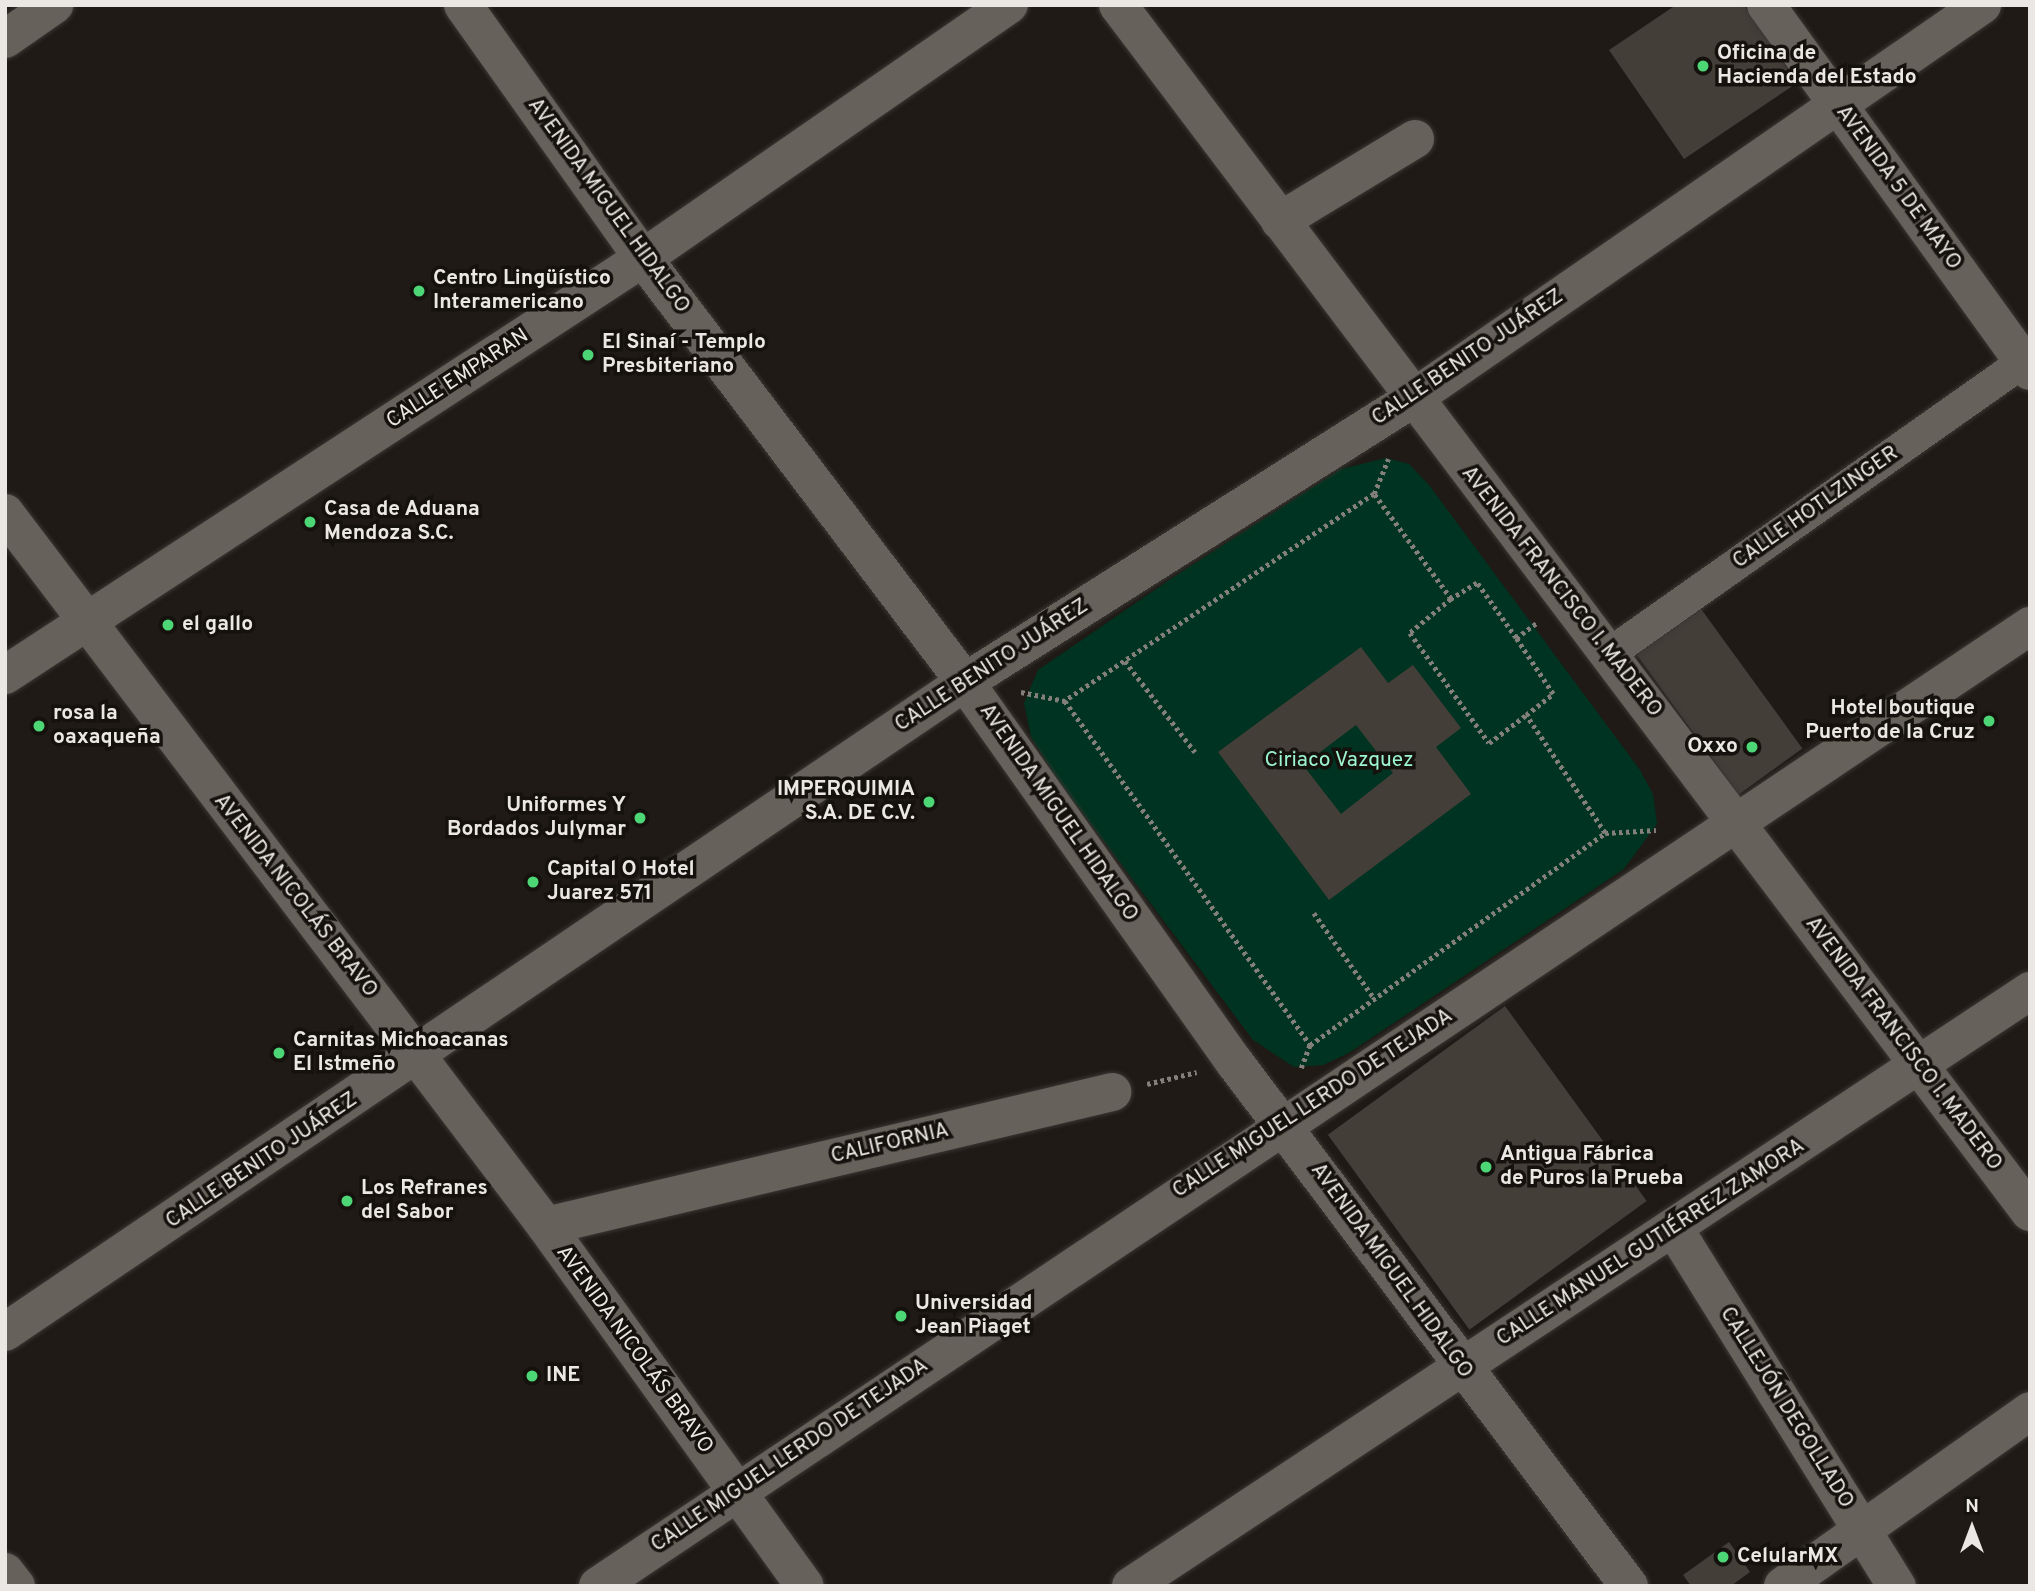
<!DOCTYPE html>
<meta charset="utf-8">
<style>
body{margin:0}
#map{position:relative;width:2035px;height:1591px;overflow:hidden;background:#1f1a16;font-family:Overpass,sans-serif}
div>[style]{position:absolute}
.green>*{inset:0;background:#003321}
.building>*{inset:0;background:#443e39;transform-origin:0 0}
.path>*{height:4.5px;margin-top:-2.25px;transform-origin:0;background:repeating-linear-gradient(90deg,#837f7b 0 3.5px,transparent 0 7px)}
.roads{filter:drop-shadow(0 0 2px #3a3734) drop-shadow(0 0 2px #3a3734)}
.pedestrian>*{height:32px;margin:-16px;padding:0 16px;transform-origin:16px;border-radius:16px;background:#66615b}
.minor>*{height:38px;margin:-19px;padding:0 19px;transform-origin:19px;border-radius:19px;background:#66615b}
.tertiary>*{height:38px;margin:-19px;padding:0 19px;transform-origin:19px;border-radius:19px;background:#66615b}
.dots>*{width:19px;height:19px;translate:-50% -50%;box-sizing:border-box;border:4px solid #15110d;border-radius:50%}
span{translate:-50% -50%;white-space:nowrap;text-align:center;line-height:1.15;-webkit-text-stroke:7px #15110d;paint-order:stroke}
.poi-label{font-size:21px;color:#ebe7e4;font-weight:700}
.left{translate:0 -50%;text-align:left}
.right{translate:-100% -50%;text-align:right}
.street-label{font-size:21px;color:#ebe7e4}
.park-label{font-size:21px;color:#9df5cd}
.frame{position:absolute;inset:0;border:7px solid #ebe7e4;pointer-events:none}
.north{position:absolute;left:1937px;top:1493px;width:70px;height:70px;-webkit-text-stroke:5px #15110d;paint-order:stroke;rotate:0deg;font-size:19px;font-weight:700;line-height:28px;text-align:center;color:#ebe7e4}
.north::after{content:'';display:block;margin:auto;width:24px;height:32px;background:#ebe7e4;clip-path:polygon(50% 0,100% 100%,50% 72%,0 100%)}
</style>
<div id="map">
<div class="green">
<div style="clip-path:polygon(1386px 458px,1409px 464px,1429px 485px,1640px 770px,1653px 794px,1657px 824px,1624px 869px,1349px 1053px,1323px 1065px,1294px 1067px,1253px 1040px,1058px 780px,1031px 737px,1024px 703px,1038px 670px,1172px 578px,1341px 469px)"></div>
</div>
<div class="building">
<div style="clip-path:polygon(1676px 5px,1744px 5px,1797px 83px,1684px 159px,1609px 50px)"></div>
<div style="left:1696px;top:602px;width:181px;height:79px;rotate:54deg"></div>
<div style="clip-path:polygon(evenodd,1361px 647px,1388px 683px,1413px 665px,1461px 728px,1436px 747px,1471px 794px,1329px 900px,1218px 752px,1361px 647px,1356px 725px,1393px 773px,1341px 814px,1303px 765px,1356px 725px)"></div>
<div style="left:1505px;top:1006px;width:241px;height:219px;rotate:54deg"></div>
<div style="clip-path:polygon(1729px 1542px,1750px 1572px,1731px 1586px,1691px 1586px,1683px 1575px)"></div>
</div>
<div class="path">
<div style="left:1374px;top:494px;width:38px;rotate:-68deg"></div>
<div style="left:1451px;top:599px;width:53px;rotate:140.3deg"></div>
<div style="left:1410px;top:633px;width:135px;rotate:54.3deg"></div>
<div style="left:1489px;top:743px;width:46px;rotate:-37.1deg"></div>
<div style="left:1516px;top:638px;width:27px;rotate:-36deg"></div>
<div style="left:1125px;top:661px;width:115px;rotate:52.4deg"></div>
<div style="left:1021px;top:692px;width:45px;rotate:11.6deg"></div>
<div style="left:1605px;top:833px;width:51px;rotate:-3.4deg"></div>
<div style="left:1314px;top:913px;width:104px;rotate:54.8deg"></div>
<div style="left:1301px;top:1068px;width:25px;rotate:-69deg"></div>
<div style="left:1310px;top:1045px;width:363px;rotate:-35.7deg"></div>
<div style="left:1605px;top:833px;width:142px;rotate:-123.8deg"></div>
<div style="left:1526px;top:715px;width:34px;rotate:-38deg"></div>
<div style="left:1553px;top:694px;width:67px;rotate:-123.5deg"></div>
<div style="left:1516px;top:638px;width:67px;rotate:-125.3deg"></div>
<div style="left:1477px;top:583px;width:31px;rotate:148deg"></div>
<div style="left:1451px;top:599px;width:130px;rotate:-126.3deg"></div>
<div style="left:1374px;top:494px;width:372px;rotate:146.2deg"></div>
<div style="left:1065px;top:701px;width:422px;rotate:54.5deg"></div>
<div style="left:1147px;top:1084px;width:51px;rotate:-13.5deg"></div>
</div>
<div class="roads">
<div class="pedestrian">
<div style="left:1609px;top:654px;width:507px;rotate:-35.2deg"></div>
</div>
<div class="minor">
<div style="left:463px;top:5px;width:310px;rotate:54.6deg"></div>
<div style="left:643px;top:258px;width:532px;rotate:52.79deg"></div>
<div style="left:965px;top:682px;width:467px;rotate:54.7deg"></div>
<div style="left:1235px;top:1063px;width:655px;rotate:53.01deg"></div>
<div style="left:1118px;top:5px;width:1513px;rotate:52.93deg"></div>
<div style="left:5px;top:39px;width:60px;rotate:-34.8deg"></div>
<div style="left:1280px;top:221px;width:158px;rotate:-31.3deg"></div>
<div style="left:5px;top:513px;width:895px;rotate:52.81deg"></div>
<div style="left:546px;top:1226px;width:443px;rotate:54.3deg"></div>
<div style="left:5px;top:675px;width:762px;rotate:-33.17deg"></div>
<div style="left:643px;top:258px;width:445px;rotate:-34.7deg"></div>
<div style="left:546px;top:1226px;width:582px;rotate:-13.32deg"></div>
<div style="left:1675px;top:1230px;width:420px;rotate:58.1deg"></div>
<div style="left:5px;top:1332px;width:1159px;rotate:-34.1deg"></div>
<div style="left:965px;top:682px;width:529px;rotate:-32.34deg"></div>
<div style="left:1412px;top:399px;width:693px;rotate:-34.65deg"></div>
<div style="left:5px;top:1572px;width:18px;rotate:52deg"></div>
<div style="left:598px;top:1586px;width:1724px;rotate:-33.84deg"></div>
<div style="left:1131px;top:1586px;width:1078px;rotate:-33.5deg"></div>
<div style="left:1783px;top:1586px;width:303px;rotate:-35.3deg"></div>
</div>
<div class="tertiary">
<div style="left:1766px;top:5px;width:451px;rotate:54.2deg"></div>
</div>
</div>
<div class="dots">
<div style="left:1703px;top:66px;background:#4dd676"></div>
<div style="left:419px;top:291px;background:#4dd676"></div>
<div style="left:588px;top:355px;background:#4dd676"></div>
<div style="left:310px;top:522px;background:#4dd676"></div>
<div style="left:168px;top:625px;background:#4dd676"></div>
<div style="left:1989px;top:721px;background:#4dd676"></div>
<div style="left:39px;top:726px;background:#4dd676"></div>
<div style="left:1752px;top:747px;background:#4dd676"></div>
<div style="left:929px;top:802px;background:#4dd676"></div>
<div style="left:640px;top:818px;background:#4dd676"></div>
<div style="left:533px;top:882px;background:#4dd676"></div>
<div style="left:279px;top:1053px;background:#4dd676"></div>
<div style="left:1486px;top:1167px;background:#4dd676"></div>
<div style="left:347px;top:1201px;background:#4dd676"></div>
<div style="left:901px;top:1316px;background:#4dd676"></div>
<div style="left:532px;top:1376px;background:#4dd676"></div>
<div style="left:1723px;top:1557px;background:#4dd676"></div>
</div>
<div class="poi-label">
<span class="left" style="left:1717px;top:66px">Oficina de<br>Hacienda del Estado</span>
<span class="left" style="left:433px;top:291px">Centro Lingüístico<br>Interamericano</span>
<span class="left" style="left:602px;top:355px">El Sinaí - Templo<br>Presbiteriano</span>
<span class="left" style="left:324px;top:522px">Casa de Aduana<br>Mendoza S.C.</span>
<span class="left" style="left:182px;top:625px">el gallo</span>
<span class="right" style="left:1975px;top:721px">Hotel boutique<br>Puerto de la Cruz</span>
<span class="left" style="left:53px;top:726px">rosa la<br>oaxaqueña</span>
<span class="right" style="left:1738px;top:747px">Oxxo</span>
<span class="right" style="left:915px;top:802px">IMPERQUIMIA<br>S.A. DE C.V.</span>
<span class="right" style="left:626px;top:818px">Uniformes Y<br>Bordados Julymar</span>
<span class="left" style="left:547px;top:882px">Capital O Hotel<br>Juarez 571</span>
<span class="left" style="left:293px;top:1053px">Carnitas Michoacanas<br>El Istmeño</span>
<span class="left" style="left:1500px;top:1167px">Antigua Fábrica<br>de Puros la Prueba</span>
<span class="left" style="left:361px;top:1201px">Los Refranes<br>del Sabor</span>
<span class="left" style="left:915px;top:1316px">Universidad<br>Jean Piaget</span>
<span class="left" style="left:546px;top:1376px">INE</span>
<span class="left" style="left:1737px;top:1557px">CelularMX</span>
</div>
<div class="street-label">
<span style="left:1898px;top:188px;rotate:54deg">AVENIDA 5 DE MAYO</span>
<span style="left:608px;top:206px;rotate:54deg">AVENIDA MIGUEL HIDALGO</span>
<span style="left:1468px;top:358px;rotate:-34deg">CALLE BENITO JUÁREZ</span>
<span style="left:458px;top:379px;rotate:-33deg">CALLE EMPARAN</span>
<span style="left:1816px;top:508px;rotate:-35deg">CALLE HOTLZINGER</span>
<span style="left:1561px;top:592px;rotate:52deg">AVENIDA FRANCISCO I. MADERO</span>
<span style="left:992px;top:666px;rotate:-33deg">CALLE BENITO JUÁREZ</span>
<span style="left:1058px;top:813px;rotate:55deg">AVENIDA MIGUEL HIDALGO</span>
<span style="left:295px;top:896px;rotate:52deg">AVENIDA NICOLÁS BRAVO</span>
<span style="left:1903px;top:1044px;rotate:53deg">AVENIDA FRANCISCO I. MADERO</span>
<span style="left:1313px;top:1104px;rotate:-33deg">CALLE MIGUEL LERDO DE TEJADA</span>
<span style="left:890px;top:1144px;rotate:-13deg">CALIFORNIA</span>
<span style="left:262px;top:1161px;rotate:-34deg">CALLE BENITO JUÁREZ</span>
<span style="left:1651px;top:1243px;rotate:-33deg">CALLE MANUEL GUTIÉRREZ ZAMORA</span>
<span style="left:1391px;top:1271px;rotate:54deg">AVENIDA MIGUEL HIDALGO</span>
<span style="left:634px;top:1350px;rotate:54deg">AVENIDA NICOLÁS BRAVO</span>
<span style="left:1786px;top:1408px;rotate:58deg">CALLEJÓN DEGOLLADO</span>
<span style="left:790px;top:1456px;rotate:-34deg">CALLE MIGUEL LERDO DE TEJADA</span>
</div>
<div class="park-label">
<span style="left:1339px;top:761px">Ciriaco Vazquez</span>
</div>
<div class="frame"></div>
<div class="north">N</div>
</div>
